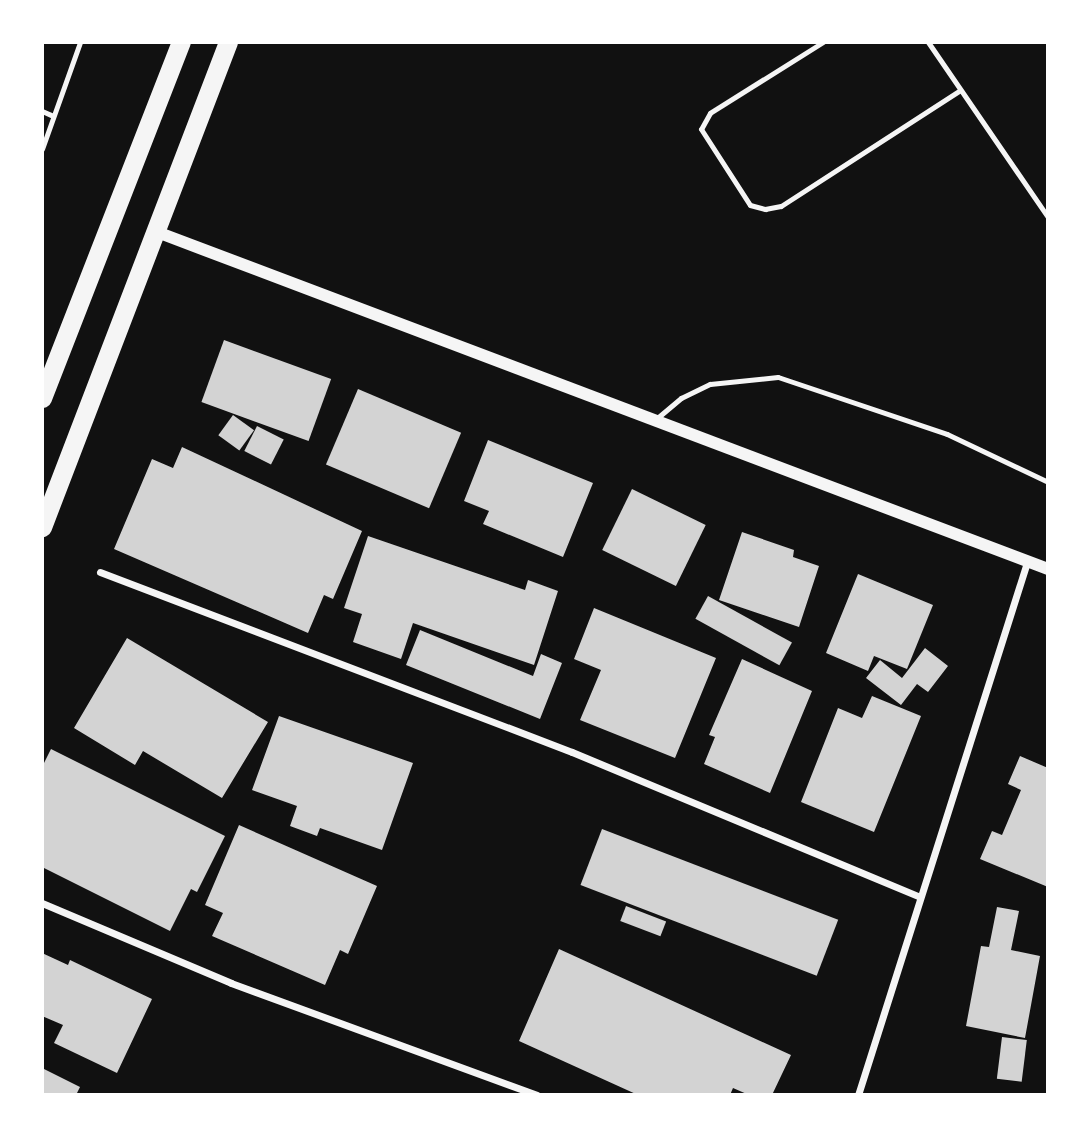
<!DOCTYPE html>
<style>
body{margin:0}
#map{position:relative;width:1090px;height:1137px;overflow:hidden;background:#111;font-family:Manrope,sans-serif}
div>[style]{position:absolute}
.building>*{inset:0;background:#d3d3d3;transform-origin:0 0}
.service>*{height:5px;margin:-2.5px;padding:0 2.5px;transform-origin:2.5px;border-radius:2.5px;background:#f5f5f5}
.minor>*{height:7px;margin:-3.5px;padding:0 3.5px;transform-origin:3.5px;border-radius:3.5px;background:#f5f5f5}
.tertiary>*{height:12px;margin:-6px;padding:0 6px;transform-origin:6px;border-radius:6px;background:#f5f5f5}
.trunk>*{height:19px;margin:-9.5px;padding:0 9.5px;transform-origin:9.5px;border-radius:9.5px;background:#f5f5f5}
span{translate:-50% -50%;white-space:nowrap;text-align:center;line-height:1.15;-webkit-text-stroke:6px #fff;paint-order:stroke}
.frame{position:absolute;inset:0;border:44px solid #fff;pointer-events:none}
</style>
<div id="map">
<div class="building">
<div style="left:224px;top:340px;width:114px;height:66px;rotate:20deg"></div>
<div style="left:358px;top:389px;width:112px;height:82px;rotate:23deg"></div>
<div style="left:233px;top:415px;width:26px;height:25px;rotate:36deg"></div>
<div style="left:257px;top:426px;width:30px;height:28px;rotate:27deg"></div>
<div style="clip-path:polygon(488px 440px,593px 483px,563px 557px,483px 524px,489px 511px,464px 501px)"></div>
<div style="clip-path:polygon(182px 447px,362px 531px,333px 599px,324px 595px,308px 633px,114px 549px,152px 459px,173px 468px)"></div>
<div style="left:632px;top:489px;width:82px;height:68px;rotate:26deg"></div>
<div style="clip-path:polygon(742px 532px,794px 550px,793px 557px,819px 566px,799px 627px,719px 600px)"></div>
<div style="clip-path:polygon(368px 536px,525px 590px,528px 580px,558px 591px,534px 665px,413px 623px,401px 659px,353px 642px,362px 614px,344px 608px)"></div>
<div style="clip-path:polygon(858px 574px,933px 605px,907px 669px,874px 656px,868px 671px,826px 653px)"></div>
<div style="left:708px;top:596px;width:96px;height:26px;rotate:29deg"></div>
<div style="clip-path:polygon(594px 608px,716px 658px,675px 758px,580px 720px,601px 670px,574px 659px)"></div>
<div style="clip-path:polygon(420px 630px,533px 676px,541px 654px,562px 663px,540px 719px,406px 665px)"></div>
<div style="clip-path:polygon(127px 638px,268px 722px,222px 798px,143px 751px,135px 765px,74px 728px)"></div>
<div style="clip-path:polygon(925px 648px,948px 666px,928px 692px,917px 684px,901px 705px,866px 678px,880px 660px,902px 678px)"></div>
<div style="clip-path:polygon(742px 659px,812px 691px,770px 793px,704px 764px,715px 737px,709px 735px)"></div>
<div style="clip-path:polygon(872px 696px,921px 716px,874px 832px,801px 802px,838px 708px,862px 718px)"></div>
<div style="clip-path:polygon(279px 716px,413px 763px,382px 850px,320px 828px,317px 836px,290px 826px,297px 806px,252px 790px)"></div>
<div style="clip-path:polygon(51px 749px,225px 836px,197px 892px,191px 889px,170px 931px,42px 867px,42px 767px)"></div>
<div style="clip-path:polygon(1020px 756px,1048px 768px,1048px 887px,980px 859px,992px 831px,1002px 835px,1021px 790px,1008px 784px)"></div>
<div style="clip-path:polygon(239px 825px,377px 886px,348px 954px,340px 950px,325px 985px,212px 936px,223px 913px,205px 905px)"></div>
<div style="left:602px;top:829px;width:253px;height:60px;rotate:21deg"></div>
<div style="left:626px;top:906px;width:43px;height:16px;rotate:21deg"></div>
<div style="clip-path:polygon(997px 907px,1019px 911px,1011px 950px,1040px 956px,1025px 1038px,966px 1026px,981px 946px,989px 947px)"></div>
<div style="clip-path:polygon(559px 949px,791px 1055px,772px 1095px,749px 1095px,733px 1088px,730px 1095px,638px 1095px,519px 1041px)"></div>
<div style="clip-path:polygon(42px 953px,68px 965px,70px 960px,152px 999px,117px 1073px,54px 1043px,63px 1025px,42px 1016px)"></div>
<div style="left:1002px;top:1037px;width:25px;height:42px;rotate:7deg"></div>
<div style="clip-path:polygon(42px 1068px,80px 1087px,76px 1095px,42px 1095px)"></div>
</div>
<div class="service">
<div style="left:823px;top:42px;width:133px;rotate:147.9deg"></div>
<div style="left:710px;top:113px;width:18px;rotate:119deg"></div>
<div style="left:701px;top:129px;width:90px;rotate:57.2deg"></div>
<div style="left:750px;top:205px;width:16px;rotate:15deg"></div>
<div style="left:765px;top:209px;width:16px;rotate:-11deg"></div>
<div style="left:781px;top:206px;width:213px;rotate:-32.9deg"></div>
<div style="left:928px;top:42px;width:212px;rotate:55.6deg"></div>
<div style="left:42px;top:111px;width:12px;rotate:24deg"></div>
<div style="left:42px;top:149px;width:114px;rotate:-70.4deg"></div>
<div style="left:656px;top:419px;width:33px;rotate:-40deg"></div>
<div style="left:681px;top:398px;width:32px;rotate:-26deg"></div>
<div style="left:710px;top:384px;width:68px;rotate:-5.9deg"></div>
<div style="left:778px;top:377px;width:178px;rotate:18.6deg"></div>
<div style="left:947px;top:434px;width:112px;rotate:25.4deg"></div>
</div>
<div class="minor">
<div style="left:100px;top:572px;width:505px;rotate:20.87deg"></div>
<div style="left:572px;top:752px;width:375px;rotate:22.6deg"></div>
<div style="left:42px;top:903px;width:205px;rotate:22.9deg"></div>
<div style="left:231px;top:983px;width:326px;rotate:20.1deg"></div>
<div style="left:858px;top:1095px;width:562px;rotate:-72.4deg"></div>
</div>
<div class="tertiary">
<div style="left:157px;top:232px;width:953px;rotate:20.72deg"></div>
</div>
<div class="trunk">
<div style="left:42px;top:398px;width:382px;rotate:-68.7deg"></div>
<div style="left:42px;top:527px;width:519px;rotate:-69.02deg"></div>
</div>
<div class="frame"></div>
</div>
